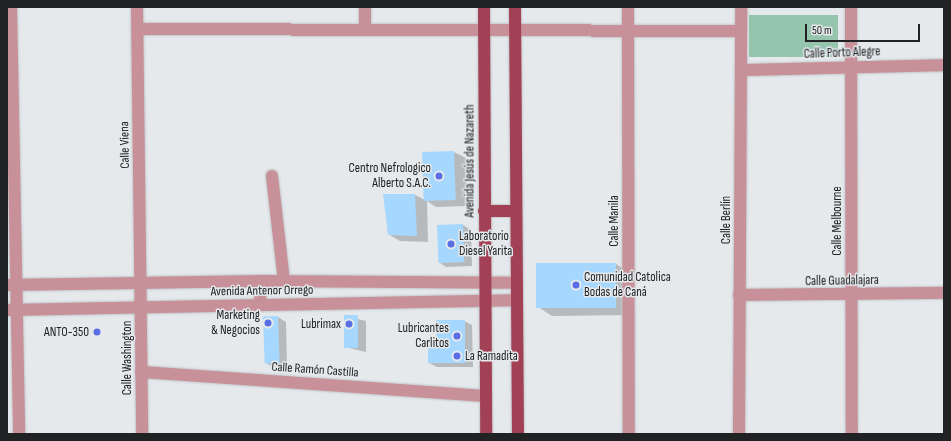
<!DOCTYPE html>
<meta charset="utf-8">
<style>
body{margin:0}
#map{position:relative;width:951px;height:441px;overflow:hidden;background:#e5e9ec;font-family:"Sofia Sans Condensed",sans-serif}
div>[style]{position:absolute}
.green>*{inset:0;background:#95c5ac;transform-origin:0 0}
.shadow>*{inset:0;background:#0003}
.building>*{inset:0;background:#a6d7fe;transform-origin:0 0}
.roads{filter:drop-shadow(0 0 1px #c2c5c8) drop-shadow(0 0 1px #c2c5c8)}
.minor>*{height:12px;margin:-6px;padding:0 6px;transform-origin:6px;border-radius:6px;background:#c89098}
.major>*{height:12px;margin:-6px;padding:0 6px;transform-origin:6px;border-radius:6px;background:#a24156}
.dots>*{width:11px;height:11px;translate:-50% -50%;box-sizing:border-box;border:2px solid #e5e9ec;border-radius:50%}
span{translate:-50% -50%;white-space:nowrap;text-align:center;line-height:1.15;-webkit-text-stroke:3px #e5e9ec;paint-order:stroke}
.street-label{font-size:13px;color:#212223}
.poi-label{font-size:13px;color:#212223}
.right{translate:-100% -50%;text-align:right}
.left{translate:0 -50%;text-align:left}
.frame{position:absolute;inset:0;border:8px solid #212223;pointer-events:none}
.scale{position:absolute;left:805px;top:24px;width:115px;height:18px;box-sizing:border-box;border:2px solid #212223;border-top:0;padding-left:5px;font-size:12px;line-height:14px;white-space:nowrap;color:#212223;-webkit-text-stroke:3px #e5e9ec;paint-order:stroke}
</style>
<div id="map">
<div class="green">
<div style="left:749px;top:15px;width:89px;height:42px"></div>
</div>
<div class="shadow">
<div style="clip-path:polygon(454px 152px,466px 158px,467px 206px,436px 207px,427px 201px,428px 242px,400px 241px,388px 234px,384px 195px,415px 195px,425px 200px,423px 153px)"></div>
<div style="clip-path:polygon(463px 225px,471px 230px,472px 266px,446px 267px,439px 262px)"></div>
<div style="clip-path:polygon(616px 264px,630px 273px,631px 315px,552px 316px,538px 307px)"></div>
<div style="clip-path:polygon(345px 316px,366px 321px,366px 352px,345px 347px)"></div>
<div style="clip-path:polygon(278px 317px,286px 322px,287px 367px,273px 367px,266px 363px)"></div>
<div style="clip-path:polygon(464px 321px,472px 325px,473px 367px,437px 367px,429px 363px)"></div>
</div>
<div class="building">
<div style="left:454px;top:151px;width:49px;height:32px;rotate:88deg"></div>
<div style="clip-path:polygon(383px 194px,415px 194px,417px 236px,388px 235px)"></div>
<div style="left:463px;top:224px;width:38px;height:26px;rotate:88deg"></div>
<div style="left:536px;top:263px;width:80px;height:45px"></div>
<div style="left:344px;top:315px;width:14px;height:33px"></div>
<div style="left:278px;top:316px;width:47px;height:15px;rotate:88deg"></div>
<div style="clip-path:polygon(436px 320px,465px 320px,465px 363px,428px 363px,428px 348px,437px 348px)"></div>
</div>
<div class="roads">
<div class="minor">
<div style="left:11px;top:7px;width:427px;rotate:88.9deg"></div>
<div style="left:137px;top:7px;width:427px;rotate:89.3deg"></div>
<div style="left:628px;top:7px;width:427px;rotate:89.9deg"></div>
<div style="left:851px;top:7px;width:427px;rotate:89.9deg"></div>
<div style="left:138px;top:29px;width:603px;rotate:0.19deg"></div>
<div style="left:365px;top:30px;width:23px;rotate:-90deg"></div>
<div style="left:741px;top:70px;width:203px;rotate:-1.4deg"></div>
<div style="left:272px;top:176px;width:106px;rotate:83.5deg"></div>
<div style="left:7px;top:285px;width:254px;rotate:-0.9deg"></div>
<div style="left:261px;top:281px;width:256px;rotate:0.4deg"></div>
<div style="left:739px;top:295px;width:205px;rotate:-0.6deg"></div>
<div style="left:260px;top:305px;width:24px;rotate:-88deg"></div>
<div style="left:7px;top:310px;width:510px;rotate:-1.12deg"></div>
<div style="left:141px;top:372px;width:346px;rotate:4deg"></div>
<div style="left:739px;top:434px;width:427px;rotate:-89.7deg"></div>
</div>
<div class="major">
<div style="left:484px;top:7px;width:427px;rotate:89.7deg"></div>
<div style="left:515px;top:7px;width:427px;rotate:89.6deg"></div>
<div style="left:484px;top:211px;width:32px"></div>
</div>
</div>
<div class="dots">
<div style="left:439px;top:176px;background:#596ee4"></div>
<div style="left:451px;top:244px;background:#596ee4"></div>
<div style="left:576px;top:285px;background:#596ee4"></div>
<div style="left:268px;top:323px;background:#596ee4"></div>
<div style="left:349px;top:324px;background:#596ee4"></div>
<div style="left:97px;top:332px;background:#596ee4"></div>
<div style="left:457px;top:336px;background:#596ee4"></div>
<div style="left:457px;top:356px;background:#596ee4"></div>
</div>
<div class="street-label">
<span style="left:842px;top:53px;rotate:-2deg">Calle Porto Alegre</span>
<span style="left:125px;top:145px;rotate:-91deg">Calle Viena</span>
<span style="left:470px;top:161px;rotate:-90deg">Avenida Jesús de Nazareth</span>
<span style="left:726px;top:220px;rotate:-90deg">Calle Berlín</span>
<span style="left:614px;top:221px;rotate:-90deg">Calle Manila</span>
<span style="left:837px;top:221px;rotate:-90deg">Calle Melbourne</span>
<span style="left:842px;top:281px;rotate:-1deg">Calle Guadalajara</span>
<span style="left:262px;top:291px;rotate:-1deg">Avenida Antenor Orrego</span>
<span style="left:127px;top:358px;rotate:-90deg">Calle Washington</span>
<span style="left:315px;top:370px;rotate:4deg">Calle Ramón Castilla</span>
</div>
<div class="poi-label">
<span class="right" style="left:431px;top:176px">Centro Nefrologico<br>Alberto S.A.C.</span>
<span class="left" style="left:459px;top:244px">Laboratorio<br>Diesel Yarita</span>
<span class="left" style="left:584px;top:285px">Comunidad Catolica<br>Bodas de Caná</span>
<span class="right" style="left:260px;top:323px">Marketing<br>&amp; Negocios</span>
<span class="right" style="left:341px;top:324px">Lubrimax</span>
<span class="right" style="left:449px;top:336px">Lubricantes<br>Carlitos</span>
<span class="right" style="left:89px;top:332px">ANTO-350</span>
<span class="left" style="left:465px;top:356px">La Ramadita</span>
</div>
<div class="frame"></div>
<div class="scale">50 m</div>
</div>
